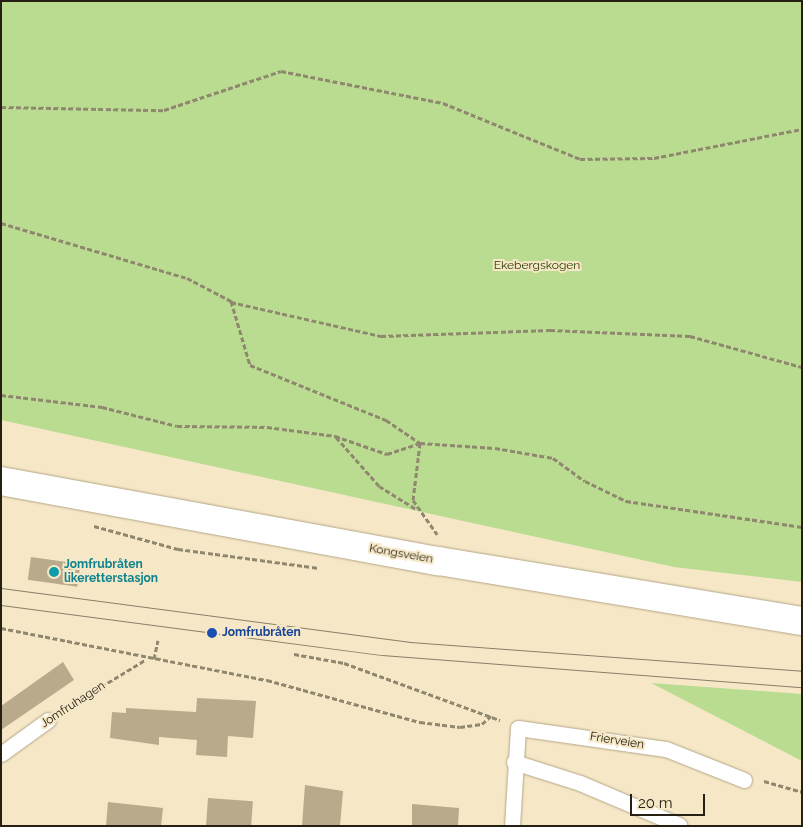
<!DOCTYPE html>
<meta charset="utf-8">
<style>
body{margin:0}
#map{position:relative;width:803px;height:827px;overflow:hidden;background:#f6e8c7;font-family:Raleway,sans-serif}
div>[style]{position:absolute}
.green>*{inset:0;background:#b9dc91}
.building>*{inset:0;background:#b8aa8b;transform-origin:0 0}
.path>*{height:3px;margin-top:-1.5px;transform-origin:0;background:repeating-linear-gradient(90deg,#90876f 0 5px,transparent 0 7.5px)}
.roads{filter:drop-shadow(0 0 1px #b3a686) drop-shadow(0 0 1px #b3a686)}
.service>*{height:15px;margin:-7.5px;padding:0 7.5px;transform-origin:7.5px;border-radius:7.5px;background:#fff}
.secondary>*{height:28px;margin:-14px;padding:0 14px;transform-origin:14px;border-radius:14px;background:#fff}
.tram>*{height:1px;margin:-0.5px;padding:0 0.5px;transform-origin:0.5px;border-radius:0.5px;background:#887f68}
.dots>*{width:14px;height:14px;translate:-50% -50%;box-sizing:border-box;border:2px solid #f6e8c7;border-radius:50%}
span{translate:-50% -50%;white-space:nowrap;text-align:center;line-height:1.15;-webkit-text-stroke:4px #f6e8c7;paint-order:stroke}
.park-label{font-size:12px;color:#293e05}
.street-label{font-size:12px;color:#252013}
.culture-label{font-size:12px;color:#0d838f;font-weight:700}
.left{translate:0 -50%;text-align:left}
.transit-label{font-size:12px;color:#164399;font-weight:700}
.frame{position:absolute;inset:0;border:2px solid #252013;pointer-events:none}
.scale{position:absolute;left:630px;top:794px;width:75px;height:22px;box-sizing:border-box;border:2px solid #252013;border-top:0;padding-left:6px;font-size:15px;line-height:18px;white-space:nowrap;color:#252013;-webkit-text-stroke:4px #f6e8c7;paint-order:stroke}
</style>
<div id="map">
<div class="green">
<div style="clip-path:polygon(1px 1px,802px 1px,802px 582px,674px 567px,1px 420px)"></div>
<div style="clip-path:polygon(651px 683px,802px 694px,802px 761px)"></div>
</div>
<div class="building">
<div style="left:31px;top:557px;width:50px;height:23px;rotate:8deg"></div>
<div style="clip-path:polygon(63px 662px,74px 680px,1px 730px,1px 706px)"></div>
<div style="clip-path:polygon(197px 698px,256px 701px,253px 738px,228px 736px,227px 757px,196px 755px,197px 740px,159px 737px,159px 745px,110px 738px,112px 712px,126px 713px,126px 708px,196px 712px)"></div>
<div style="clip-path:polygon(305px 785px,343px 791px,340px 826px,302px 826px)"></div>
<div style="left:208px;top:798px;width:45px;height:28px;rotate:4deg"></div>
<div style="clip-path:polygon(108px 802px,163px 808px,161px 826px,106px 826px)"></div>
<div style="clip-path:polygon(412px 804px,459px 808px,458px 826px,412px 826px)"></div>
</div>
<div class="path">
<div style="left:1px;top:107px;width:163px;rotate:1.1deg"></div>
<div style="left:164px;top:110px;width:123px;rotate:-18.4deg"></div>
<div style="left:281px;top:71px;width:165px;rotate:11.2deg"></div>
<div style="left:443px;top:103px;width:148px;rotate:22.2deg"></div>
<div style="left:580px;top:159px;width:74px;rotate:-0.8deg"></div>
<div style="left:654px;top:158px;width:151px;rotate:-11.1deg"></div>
<div style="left:1px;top:223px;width:194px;rotate:16.5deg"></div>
<div style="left:187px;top:278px;width:50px;rotate:27.6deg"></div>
<div style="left:231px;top:301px;width:67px;rotate:73.5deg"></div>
<div style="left:250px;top:365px;width:147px;rotate:22deg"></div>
<div style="left:386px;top:420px;width:41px;rotate:34.1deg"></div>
<div style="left:420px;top:443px;width:57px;rotate:97deg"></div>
<div style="left:413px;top:500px;width:42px;rotate:54.8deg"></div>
<div style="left:231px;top:302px;width:154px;rotate:12.8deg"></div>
<div style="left:381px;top:336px;width:169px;rotate:-2deg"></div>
<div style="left:550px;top:330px;width:140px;rotate:2.5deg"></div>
<div style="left:690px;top:336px;width:116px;rotate:15.5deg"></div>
<div style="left:1px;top:395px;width:102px;rotate:6.8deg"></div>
<div style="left:102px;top:407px;width:77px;rotate:14.2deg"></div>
<div style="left:177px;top:426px;width:90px;rotate:0.6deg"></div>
<div style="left:267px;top:427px;width:69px;rotate:7.5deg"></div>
<div style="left:335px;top:436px;width:55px;rotate:19.1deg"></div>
<div style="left:387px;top:454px;width:35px;rotate:-18deg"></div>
<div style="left:420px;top:443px;width:75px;rotate:3.8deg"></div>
<div style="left:495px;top:448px;width:59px;rotate:9.8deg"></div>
<div style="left:553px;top:458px;width:39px;rotate:36deg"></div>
<div style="left:585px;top:481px;width:46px;rotate:26deg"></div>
<div style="left:626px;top:501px;width:178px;rotate:8.4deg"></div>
<div style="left:336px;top:437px;width:65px;rotate:48.7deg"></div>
<div style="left:379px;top:486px;width:44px;rotate:31.9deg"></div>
<div style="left:94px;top:526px;width:87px;rotate:15.3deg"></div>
<div style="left:178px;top:549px;width:142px;rotate:7.7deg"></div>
<div style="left:1px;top:628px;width:271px;rotate:11.1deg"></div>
<div style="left:267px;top:680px;width:159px;rotate:15.4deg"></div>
<div style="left:420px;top:722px;width:40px;rotate:7.1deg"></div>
<div style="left:460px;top:727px;width:22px;rotate:-8deg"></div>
<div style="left:482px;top:724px;width:12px;rotate:-42deg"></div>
<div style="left:294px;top:654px;width:51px;rotate:10.2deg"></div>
<div style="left:344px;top:663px;width:166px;rotate:20.1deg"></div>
<div style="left:154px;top:659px;width:19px;rotate:-78deg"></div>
<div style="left:63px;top:710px;width:96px;rotate:-31.4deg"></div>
<div style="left:764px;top:781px;width:40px;rotate:16deg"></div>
</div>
<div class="roads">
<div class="service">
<div style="left:1px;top:754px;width:58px;rotate:-35.9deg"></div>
<div style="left:514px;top:762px;width:69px;rotate:17.7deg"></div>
<div style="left:580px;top:783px;width:108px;rotate:23deg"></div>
<div style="left:512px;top:826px;width:98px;rotate:-86.5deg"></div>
<div style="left:518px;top:728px;width:149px;rotate:8.1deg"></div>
<div style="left:666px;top:749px;width:84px;rotate:21.7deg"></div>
</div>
<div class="secondary">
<div style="left:1px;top:481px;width:445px;rotate:10.4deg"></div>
<div style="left:439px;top:561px;width:368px;rotate:9.4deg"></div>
</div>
</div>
<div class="tram">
<div style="left:1px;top:588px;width:413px;rotate:7.5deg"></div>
<div style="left:410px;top:642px;width:393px;rotate:4.2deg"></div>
<div style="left:1px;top:605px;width:384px;rotate:7.5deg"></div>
<div style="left:382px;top:655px;width:421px;rotate:4.4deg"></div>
</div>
<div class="dots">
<div style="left:54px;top:572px;background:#0f9aa8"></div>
<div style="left:212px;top:633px;background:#1a4fb4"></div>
</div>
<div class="park-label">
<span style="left:537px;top:266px">Ekebergskogen</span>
</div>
<div class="street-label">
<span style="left:401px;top:554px;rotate:10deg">Kongsveien</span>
<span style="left:73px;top:705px;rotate:-33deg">Jomfruhagen</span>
<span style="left:617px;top:741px;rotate:9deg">Frierveien</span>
</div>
<div class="culture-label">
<span class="left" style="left:64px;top:572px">Jomfrubråten<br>likeretterstasjon</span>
</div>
<div class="transit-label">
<span class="left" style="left:222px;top:633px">Jomfrubråten</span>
</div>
<div class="frame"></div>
<div class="scale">20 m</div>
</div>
